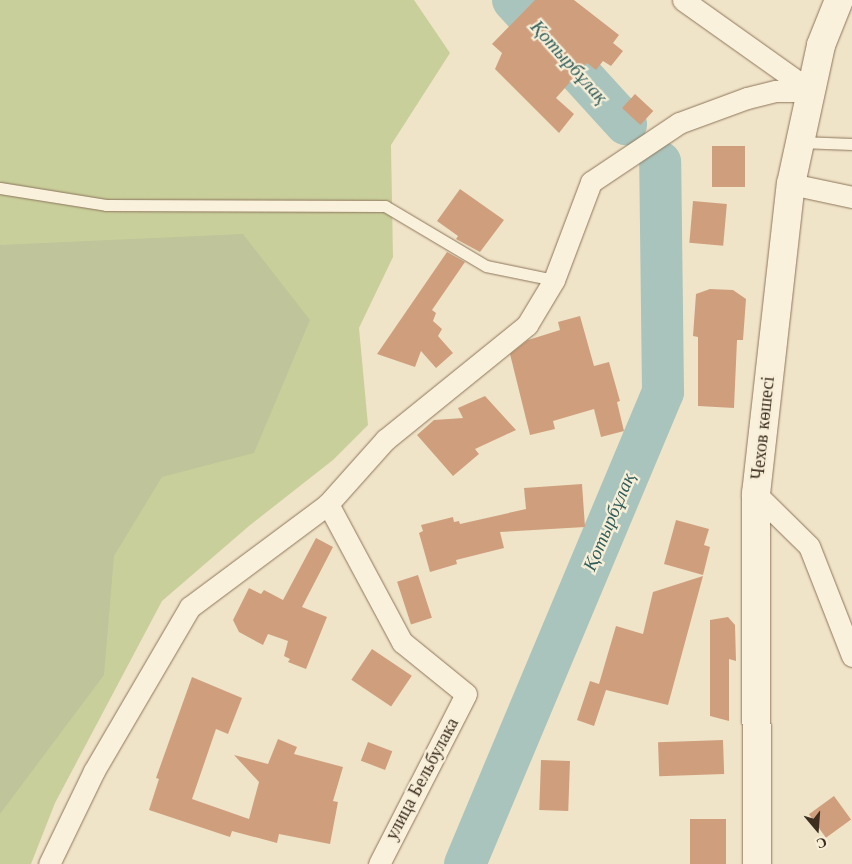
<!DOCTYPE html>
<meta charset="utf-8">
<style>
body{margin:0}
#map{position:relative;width:852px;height:864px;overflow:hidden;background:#f0e4c8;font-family:"Libre Baskerville",serif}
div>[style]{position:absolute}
.green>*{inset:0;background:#c9cf9b}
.cemetery>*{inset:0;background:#bfc49a}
.river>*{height:42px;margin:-21px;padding:0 21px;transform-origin:21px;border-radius:21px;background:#a9c4bc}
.building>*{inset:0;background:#cf9f7d;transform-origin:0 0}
.roads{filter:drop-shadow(0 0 1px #8d765c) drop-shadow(0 0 1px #8d765c)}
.service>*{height:11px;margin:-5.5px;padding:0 5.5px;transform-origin:5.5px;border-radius:5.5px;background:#faf1dc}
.minor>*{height:21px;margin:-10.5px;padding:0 10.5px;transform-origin:10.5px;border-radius:10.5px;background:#faf1dc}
.secondary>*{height:28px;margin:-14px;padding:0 14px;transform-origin:14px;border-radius:14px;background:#faf1dc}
span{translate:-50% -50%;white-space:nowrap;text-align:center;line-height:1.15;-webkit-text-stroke:4.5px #f7eed8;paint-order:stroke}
.street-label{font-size:18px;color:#3d2e20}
.water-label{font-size:19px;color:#2f5d5a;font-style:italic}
.north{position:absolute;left:792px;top:804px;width:50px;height:50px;-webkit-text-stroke:4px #f7eed8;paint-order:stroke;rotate:162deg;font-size:14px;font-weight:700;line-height:20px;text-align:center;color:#3d2e20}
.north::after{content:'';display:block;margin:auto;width:18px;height:22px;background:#3d2e20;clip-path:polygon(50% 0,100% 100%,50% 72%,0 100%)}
</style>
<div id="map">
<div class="green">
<div style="clip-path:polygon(0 0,414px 0,450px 53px,391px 145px,393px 257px,359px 328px,368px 425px,333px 460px,249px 526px,162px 601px,55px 803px,31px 864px,0 864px)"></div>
</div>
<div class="cemetery">
<div style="clip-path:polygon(243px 234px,310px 320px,254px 453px,162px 477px,114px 556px,104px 675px,0 814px,0 245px)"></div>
</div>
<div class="river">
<div style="left:513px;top:0;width:168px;rotate:47.7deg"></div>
<div style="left:465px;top:864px;width:512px;rotate:-67.24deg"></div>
<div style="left:663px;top:392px;width:230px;rotate:-90.7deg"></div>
</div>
<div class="building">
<div style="clip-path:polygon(535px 0,574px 0,619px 35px,613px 43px,623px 51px,611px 66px,603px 61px,596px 70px,587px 63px,556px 98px,574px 114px,559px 133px,495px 69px,502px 53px,492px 44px)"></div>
<div style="left:635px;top:94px;width:25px;height:19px;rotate:43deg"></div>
<div style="left:745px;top:146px;width:41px;height:33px;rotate:90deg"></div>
<div style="clip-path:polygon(460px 189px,504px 220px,480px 252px,456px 239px,458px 236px,437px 221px)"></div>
<div style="left:693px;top:201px;width:34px;height:42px;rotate:5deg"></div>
<div style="clip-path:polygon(447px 252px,465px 262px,432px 310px,436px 313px,433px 321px,442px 329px,438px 336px,453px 353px,436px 368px,421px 351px,415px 367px,377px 354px)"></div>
<div style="clip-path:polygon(710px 289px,733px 290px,746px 299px,743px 340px,737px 340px,734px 408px,698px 406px,698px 337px,693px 336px,696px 294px)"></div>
<div style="clip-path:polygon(580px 316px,594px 366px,609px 362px,620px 401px,617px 402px,624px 431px,601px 437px,594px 409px,553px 421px,555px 429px,530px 435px,510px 354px,528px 340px,560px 330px,558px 322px)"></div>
<div style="clip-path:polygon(485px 396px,516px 430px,475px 449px,479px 454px,453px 476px,417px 435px,434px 420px,463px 418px,458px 408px)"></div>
<div style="clip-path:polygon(582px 484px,585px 527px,500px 532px,504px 548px,456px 560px,457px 564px,430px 572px,419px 533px,423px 531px,421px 525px,453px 517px,454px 522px,459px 521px,460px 524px,526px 509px,524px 488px)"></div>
<div style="clip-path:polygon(676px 520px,709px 529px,704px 545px,710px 547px,703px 575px,664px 564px)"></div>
<div style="clip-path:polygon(316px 538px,333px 547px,302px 607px,327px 617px,306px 669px,288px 662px,290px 659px,284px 656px,288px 641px,268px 634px,263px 645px,239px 632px,233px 620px,249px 588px,261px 594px,264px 590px,283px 600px)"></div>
<div style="left:418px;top:575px;width:45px;height:22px;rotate:72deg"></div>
<div style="clip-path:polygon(703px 576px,668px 705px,606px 690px,594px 726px,577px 720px,590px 681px,599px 684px,616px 626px,643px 634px,653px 592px)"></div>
<div style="clip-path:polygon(728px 617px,735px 625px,736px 661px,729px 659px,729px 721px,710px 716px,710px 620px)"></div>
<div style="left:372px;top:649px;width:48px;height:37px;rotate:34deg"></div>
<div style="clip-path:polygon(192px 677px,242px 698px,228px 734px,216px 729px,192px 799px,249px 819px,259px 782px,234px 755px,268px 764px,278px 739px,297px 747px,294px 754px,343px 767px,333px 801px,338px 802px,330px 844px,279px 834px,277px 843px,232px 831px,230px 837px,149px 810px,159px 779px,156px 778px)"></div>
<div style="left:723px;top:740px;width:34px;height:65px;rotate:88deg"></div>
<div style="left:368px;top:742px;width:26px;height:20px;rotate:21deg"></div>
<div style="left:541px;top:760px;width:29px;height:50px;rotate:2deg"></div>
<div style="left:834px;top:796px;width:29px;height:31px;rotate:54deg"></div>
<div style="left:726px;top:819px;width:45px;height:36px;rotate:90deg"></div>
</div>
<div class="roads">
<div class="service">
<div style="left:800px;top:142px;width:52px;rotate:2.2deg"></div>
<div style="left:0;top:188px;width:107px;rotate:9.1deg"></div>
<div style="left:106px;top:205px;width:279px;rotate:0.2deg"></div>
<div style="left:385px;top:206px;width:117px;rotate:30.7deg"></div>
<div style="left:486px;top:266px;width:69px;rotate:11.6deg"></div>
</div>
<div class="minor">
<div style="left:683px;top:0;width:157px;rotate:35.4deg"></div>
<div style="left:791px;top:184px;width:62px;rotate:12deg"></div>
<div style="left:756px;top:494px;width:74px;rotate:44.5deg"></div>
<div style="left:809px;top:546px;width:118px;rotate:68.6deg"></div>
<div style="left:328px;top:504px;width:157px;rotate:61.8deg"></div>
<div style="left:402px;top:642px;width:82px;rotate:39.1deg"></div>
<div style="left:466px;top:694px;width:191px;rotate:117.1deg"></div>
<div style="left:49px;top:864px;width:103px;rotate:-64.2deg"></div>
<div style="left:94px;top:771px;width:190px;rotate:-59.7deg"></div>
<div style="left:190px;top:607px;width:172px;rotate:-36.7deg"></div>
<div style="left:328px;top:504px;width:86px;rotate:-48.3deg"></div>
<div style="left:385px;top:440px;width:183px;rotate:-39deg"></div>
<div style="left:527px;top:325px;width:52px;rotate:-59deg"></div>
<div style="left:554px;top:280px;width:105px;rotate:-69.3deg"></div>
<div style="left:591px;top:182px;width:106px;rotate:-33.8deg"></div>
<div style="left:679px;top:123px;width:72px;rotate:-20.2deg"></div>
<div style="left:747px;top:98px;width:30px;rotate:-14deg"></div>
<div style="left:776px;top:91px;width:35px"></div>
</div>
<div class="secondary">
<div style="left:757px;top:864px;width:370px;rotate:-90.2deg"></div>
<div style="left:756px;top:494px;width:312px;rotate:-83.6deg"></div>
<div style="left:791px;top:184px;width:142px;rotate:-77.8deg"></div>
<div style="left:821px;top:45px;width:48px;rotate:-68.2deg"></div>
</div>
</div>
<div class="street-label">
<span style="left:763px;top:428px;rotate:-84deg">Чехов көшесі</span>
<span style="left:422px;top:779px;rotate:-62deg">улица Бельбулака</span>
</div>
<div class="water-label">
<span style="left:569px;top:62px;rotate:48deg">Қотырбұлақ</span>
<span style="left:609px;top:522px;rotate:-67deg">Қотырбұлақ</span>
</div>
<div class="north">С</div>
</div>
